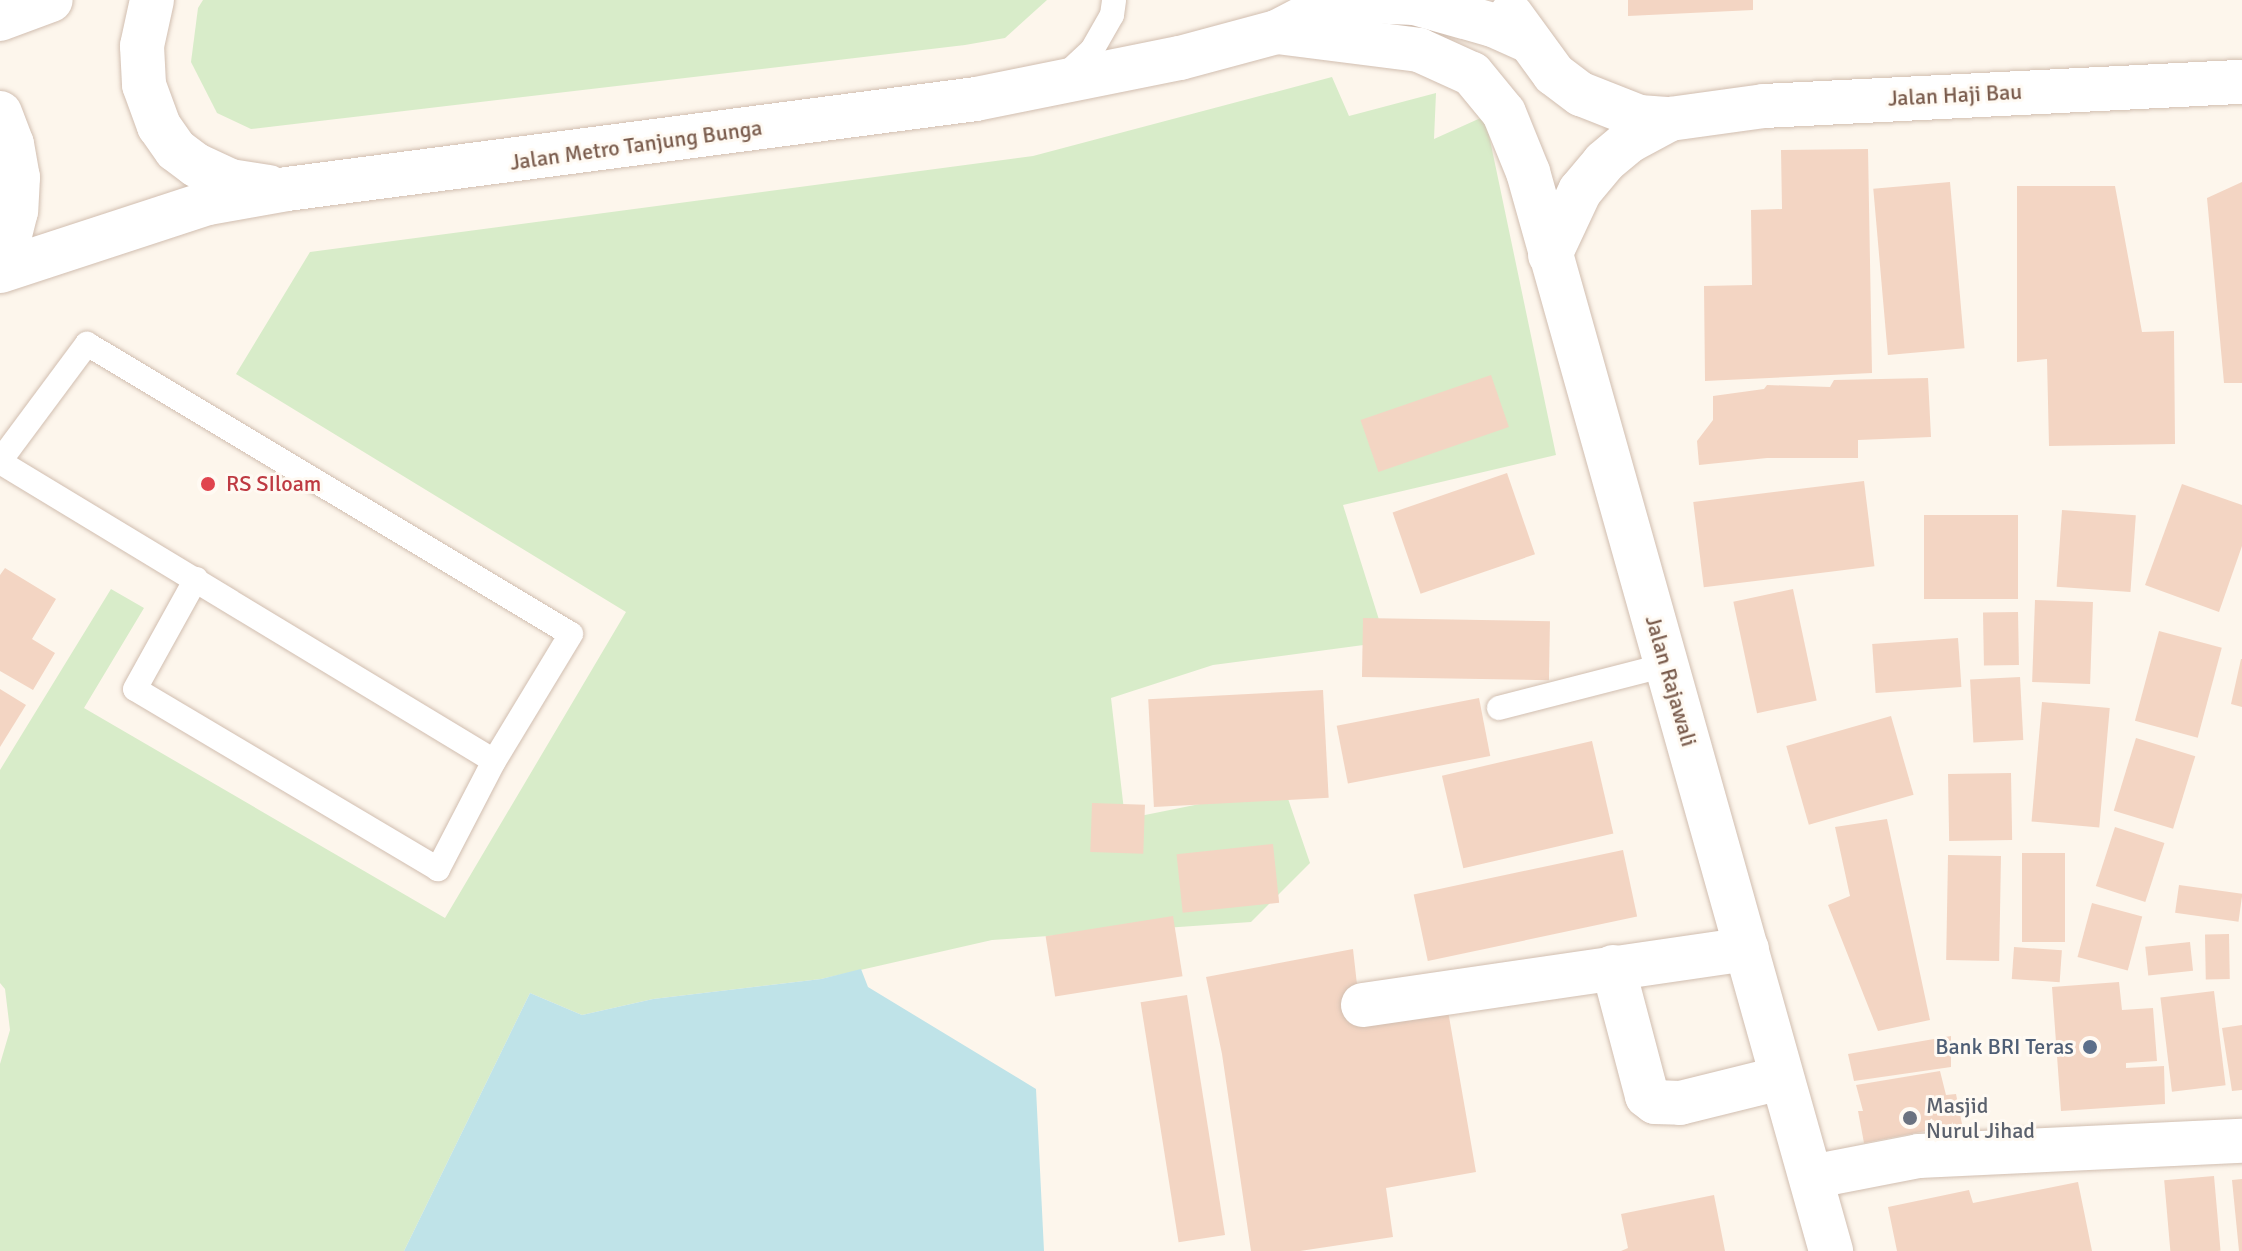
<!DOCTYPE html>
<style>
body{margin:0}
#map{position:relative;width:2242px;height:1251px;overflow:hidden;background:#fdf6ec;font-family:Signika,sans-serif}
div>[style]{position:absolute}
.green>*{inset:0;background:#d8ecc9}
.water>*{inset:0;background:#bfe3e8}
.building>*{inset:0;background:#f3d5c3;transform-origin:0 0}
.roads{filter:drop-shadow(0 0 2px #d1beb0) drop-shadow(0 0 2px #d1beb0)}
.service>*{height:24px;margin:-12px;padding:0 12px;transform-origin:12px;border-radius:12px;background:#fff}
.minor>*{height:44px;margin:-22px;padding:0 22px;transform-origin:22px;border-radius:22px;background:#fff}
.secondary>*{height:44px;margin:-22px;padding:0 22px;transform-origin:22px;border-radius:22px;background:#fff}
.dots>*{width:22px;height:22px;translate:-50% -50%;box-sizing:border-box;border:4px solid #fffaf3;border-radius:50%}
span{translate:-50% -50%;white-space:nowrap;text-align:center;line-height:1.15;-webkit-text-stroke:6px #fffaf3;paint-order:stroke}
.street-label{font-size:22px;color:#7a5c4d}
.health-label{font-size:22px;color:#be3a42}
.left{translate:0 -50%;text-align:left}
.service-label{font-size:22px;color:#4e5e75}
.right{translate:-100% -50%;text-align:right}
.worship-label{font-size:22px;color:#5b616d}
</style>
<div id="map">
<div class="green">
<div style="clip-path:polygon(203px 0,1047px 0,1005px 38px,965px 45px,251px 129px,217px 113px,191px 62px,198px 8px)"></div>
<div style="clip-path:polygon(1332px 77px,1349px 116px,1436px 93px,1434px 139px,1485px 116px,1556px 455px,1343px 505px,1386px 642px,1213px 665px,1111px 698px,1125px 819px,1284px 787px,1310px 863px,1251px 922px,992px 940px,821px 979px,653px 999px,582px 1015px,530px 993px,404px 1251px,0 1251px,0 1064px,10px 1030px,5px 989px,0 983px,0 770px,111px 589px,144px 608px,84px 708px,445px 918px,626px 612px,236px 374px,310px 252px,1033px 156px)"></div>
</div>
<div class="water">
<div style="clip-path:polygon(861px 969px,868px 987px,1036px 1089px,1044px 1251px,404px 1251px,530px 993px,582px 1015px,653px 999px,821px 979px)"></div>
</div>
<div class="building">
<div style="clip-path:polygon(1628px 0,1753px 0,1753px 10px,1628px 16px)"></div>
<div style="clip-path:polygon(1868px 149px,1872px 373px,1705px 381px,1704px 286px,1752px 285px,1751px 210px,1782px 209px,1781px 150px)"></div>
<div style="left:1950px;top:182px;width:167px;height:77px;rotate:85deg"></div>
<div style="clip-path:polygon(2242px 182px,2242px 383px,2224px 383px,2207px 198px)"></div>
<div style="clip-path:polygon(2017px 186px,2115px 186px,2142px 332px,2174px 331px,2175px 444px,2049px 446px,2047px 359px,2017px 362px)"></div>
<div style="left:1491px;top:375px;width:55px;height:138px;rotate:71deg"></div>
<div style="clip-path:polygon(1928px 378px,1931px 437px,1858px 440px,1858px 458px,1767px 458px,1699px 465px,1697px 441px,1713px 420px,1713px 396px,1764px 389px,1767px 385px,1830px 387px,1834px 380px)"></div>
<div style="left:1507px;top:473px;width:86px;height:121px;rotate:71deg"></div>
<div style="left:1864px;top:481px;width:86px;height:172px;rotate:83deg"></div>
<div style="clip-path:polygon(2182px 484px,2242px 505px,2242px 546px,2219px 612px,2145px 585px)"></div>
<div style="left:2062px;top:510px;width:74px;height:77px;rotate:4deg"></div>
<div style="left:2018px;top:515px;width:84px;height:94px;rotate:90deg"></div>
<div style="clip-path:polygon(5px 568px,56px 599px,32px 639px,55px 653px,33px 690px,0 671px,0 575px)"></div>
<div style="left:1793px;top:589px;width:114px;height:61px;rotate:78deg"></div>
<div style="left:2035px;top:600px;width:58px;height:82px;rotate:2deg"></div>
<div style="left:2018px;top:612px;width:53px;height:35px;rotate:89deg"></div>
<div style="left:1363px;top:618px;width:187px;height:59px;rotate:1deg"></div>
<div style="left:2159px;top:631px;width:65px;height:93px;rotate:15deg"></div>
<div style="left:1958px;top:638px;width:49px;height:86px;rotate:86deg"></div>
<div style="clip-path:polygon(2241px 659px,2242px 659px,2242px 707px,2231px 704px)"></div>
<div style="left:2020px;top:677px;width:63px;height:50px;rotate:87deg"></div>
<div style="clip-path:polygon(0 689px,26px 705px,0 747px)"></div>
<div style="left:1323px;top:690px;width:108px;height:175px;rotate:87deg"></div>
<div style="left:1479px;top:698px;width:59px;height:145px;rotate:79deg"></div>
<div style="left:2042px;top:702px;width:68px;height:120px;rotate:5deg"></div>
<div style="left:1891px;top:716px;width:82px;height:109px;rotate:74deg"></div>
<div style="left:2136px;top:738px;width:62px;height:76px;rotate:17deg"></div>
<div style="left:1592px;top:741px;width:95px;height:154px;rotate:77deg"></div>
<div style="left:2011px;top:773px;width:67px;height:63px;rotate:89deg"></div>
<div style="left:1092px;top:803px;width:53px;height:49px;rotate:2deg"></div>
<div style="clip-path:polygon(1887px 819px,1930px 1020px,1878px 1031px,1828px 905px,1850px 896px,1835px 827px)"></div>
<div style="left:2115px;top:827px;width:52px;height:62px;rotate:18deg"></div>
<div style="left:1273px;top:844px;width:59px;height:97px;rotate:84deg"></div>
<div style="left:1623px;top:850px;width:68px;height:214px;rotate:78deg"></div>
<div style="left:2022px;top:853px;width:43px;height:89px"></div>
<div style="left:1948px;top:855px;width:53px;height:105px;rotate:1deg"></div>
<div style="left:2179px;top:885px;width:64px;height:28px;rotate:8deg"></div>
<div style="left:2092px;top:903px;width:52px;height:56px;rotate:15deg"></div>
<div style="left:1173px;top:916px;width:61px;height:129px;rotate:81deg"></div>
<div style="left:2229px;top:934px;width:45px;height:24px;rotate:89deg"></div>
<div style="left:2190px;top:942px;width:29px;height:45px;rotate:84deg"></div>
<div style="left:2014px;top:947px;width:48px;height:32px;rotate:4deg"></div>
<div style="clip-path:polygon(1353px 949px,1361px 1020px,1447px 1005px,1476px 1172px,1386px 1188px,1393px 1237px,1300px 1251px,1251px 1251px,1222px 1054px,1206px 977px)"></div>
<div style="clip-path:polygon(2119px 982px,2122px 1010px,2153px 1008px,2157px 1061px,2126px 1063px,2126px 1068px,2164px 1066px,2165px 1104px,2061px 1111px,2052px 987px)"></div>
<div style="left:2214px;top:991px;width:95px;height:54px;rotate:83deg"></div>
<div style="left:1187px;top:995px;width:243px;height:47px;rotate:81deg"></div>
<div style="clip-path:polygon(2242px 1025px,2242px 1090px,2232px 1091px,2222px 1028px)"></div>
<div style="clip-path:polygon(1951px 1036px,1951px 1067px,1854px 1081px,1848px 1054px)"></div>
<div style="clip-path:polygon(1940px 1071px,1946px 1095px,1956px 1094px,1962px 1124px,1864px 1143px,1858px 1111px,1863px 1111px,1856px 1085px)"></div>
<div style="left:2214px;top:1176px;width:75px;height:50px;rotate:85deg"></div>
<div style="clip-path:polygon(2242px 1179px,2242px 1251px,2239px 1251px,2232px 1180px)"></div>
<div style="clip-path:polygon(2078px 1182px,2092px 1251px,1897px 1251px,1888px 1207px,1969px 1190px,1973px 1203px)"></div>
<div style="clip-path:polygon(1714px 1195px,1725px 1251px,1621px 1251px,1628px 1248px,1621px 1214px)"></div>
</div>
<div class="roads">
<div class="service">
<div style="left:1064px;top:76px;width:38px;rotate:-43deg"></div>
<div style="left:1092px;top:50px;width:40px;rotate:-60.3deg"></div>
<div style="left:1112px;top:15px;width:15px;rotate:-82deg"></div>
<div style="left:0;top:461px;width:146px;rotate:-53.4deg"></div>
<div style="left:87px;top:344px;width:564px;rotate:30.93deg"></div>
<div style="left:571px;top:634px;width:149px;rotate:121.2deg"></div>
<div style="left:494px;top:761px;width:122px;rotate:117.4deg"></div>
<div style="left:438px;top:869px;width:352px;rotate:-149.3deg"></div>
<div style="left:135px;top:689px;width:126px;rotate:-61deg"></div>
<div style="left:0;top:462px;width:577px;rotate:31.18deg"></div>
<div style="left:1499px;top:708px;width:173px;rotate:-14.4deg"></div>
</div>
<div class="minor">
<div style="left:1613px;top:967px;width:133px;rotate:75.2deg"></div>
<div style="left:1647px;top:1096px;width:10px;rotate:37deg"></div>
<div style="left:1655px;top:1102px;width:25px;rotate:2deg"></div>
<div style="left:1680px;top:1103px;width:104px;rotate:-13.9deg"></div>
<div style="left:1363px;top:1005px;width:388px;rotate:-8.3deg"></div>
<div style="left:1811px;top:1177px;width:110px;rotate:-11deg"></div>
<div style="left:1919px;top:1156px;width:323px;rotate:-2.7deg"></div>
</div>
<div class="secondary">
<div style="left:152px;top:0;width:47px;rotate:102.3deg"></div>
<div style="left:142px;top:46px;width:39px;rotate:87deg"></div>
<div style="left:144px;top:85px;width:44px;rotate:69.9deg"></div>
<div style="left:159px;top:126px;width:29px;rotate:55deg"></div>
<div style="left:176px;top:150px;width:25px;rotate:37deg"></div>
<div style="left:196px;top:165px;width:38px;rotate:25deg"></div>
<div style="left:230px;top:181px;width:39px;rotate:9deg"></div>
<div style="left:1511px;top:15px;width:73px;rotate:53.9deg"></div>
<div style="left:1554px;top:74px;width:34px;rotate:37deg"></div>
<div style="left:1581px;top:94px;width:62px;rotate:21.6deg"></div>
<div style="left:1639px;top:117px;width:31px;rotate:4deg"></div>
<div style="left:1670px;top:119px;width:95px;rotate:-7.9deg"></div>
<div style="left:1764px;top:106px;width:479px;rotate:-2.9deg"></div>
<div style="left:0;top:19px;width:54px;rotate:-20.4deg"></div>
<div style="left:1277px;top:32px;width:143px;rotate:7.2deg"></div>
<div style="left:1419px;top:50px;width:58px;rotate:24.4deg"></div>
<div style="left:1472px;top:74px;width:50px;rotate:50.6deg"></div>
<div style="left:1504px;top:113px;width:64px;rotate:67.9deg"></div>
<div style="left:1528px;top:172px;width:1121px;rotate:74.31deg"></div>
<div style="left:0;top:113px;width:33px;rotate:69deg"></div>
<div style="left:12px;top:144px;width:34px;rotate:80deg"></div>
<div style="left:18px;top:177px;width:34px;rotate:93deg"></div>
<div style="left:16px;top:211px;width:33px;rotate:104deg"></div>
<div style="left:8px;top:243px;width:18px;rotate:117deg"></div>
<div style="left:1550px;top:255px;width:71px;rotate:-64.9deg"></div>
<div style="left:1580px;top:191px;width:38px;rotate:-50deg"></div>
<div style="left:1604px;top:162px;width:33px;rotate:-40deg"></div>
<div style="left:1629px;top:141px;width:47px;rotate:-28.2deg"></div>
<div style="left:0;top:271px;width:219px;rotate:-18.1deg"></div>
<div style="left:208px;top:203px;width:80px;rotate:-10deg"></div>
<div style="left:287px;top:189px;width:695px;rotate:-7.44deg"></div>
<div style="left:976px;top:99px;width:208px;rotate:-11.4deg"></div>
<div style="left:1180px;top:58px;width:100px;rotate:-15deg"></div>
<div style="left:1277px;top:32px;width:52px;rotate:-27.6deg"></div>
<div style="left:1323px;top:8px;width:43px;rotate:-9.5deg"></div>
<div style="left:1365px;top:1px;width:50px;rotate:2.3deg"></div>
<div style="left:1415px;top:3px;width:81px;rotate:15.8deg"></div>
<div style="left:1493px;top:25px;width:36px;rotate:24deg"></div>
</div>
</div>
<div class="dots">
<div style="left:208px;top:484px;background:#e0444e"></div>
<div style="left:2090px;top:1047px;background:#5c6f8a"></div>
<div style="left:1910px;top:1118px;background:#6b7280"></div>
</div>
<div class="street-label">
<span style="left:1955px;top:95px;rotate:-3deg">Jalan Haji Bau</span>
<span style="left:636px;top:145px;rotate:-8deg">Jalan Metro Tanjung Bunga</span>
<span style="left:1671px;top:681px;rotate:74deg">Jalan Rajawali</span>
</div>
<div class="health-label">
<span class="left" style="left:226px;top:484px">RS SIloam</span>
</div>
<div class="service-label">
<span class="right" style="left:2074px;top:1047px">Bank BRI Teras</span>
</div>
<div class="worship-label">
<span class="left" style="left:1926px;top:1118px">Masjid<br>Nurul Jihad</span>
</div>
</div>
